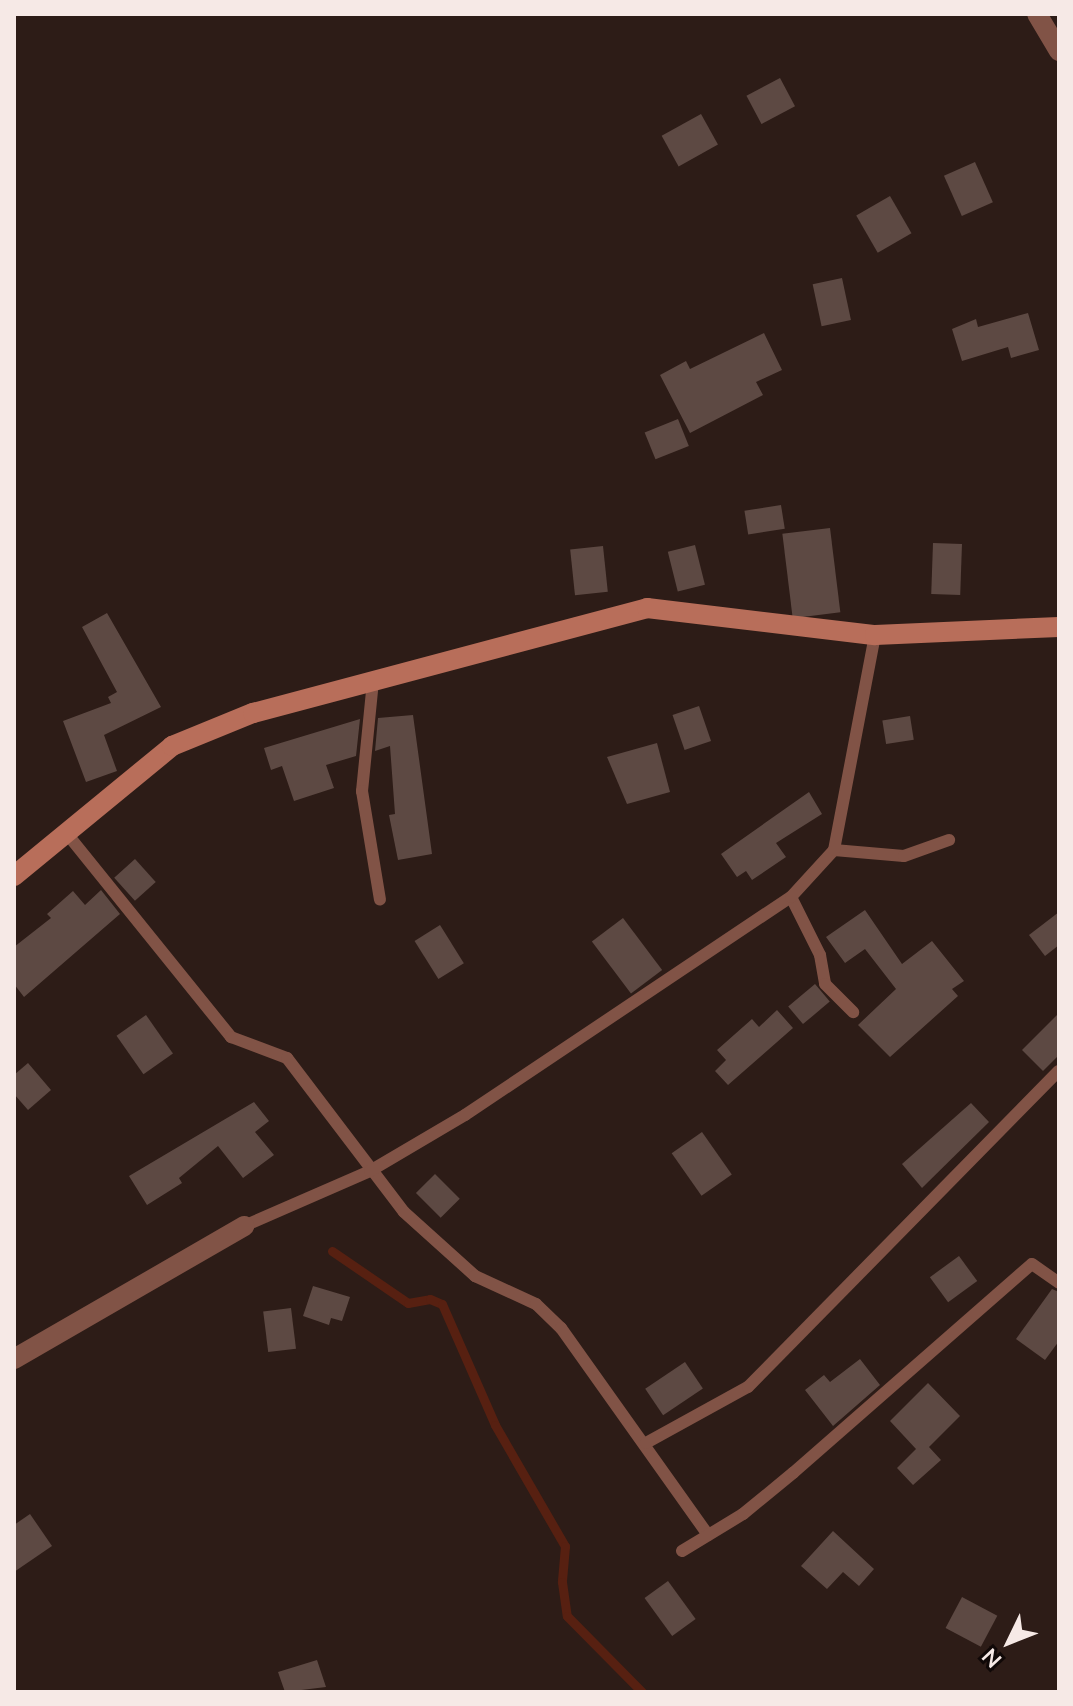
<!DOCTYPE html>
<style>
body{margin:0}
#map{position:relative;width:1073px;height:1706px;overflow:hidden;background:#2d1c17;font-family:Mulish,sans-serif}
div>[style]{position:absolute}
.stream>*{height:9px;margin:-4.5px;padding:0 4.5px;transform-origin:4.5px;border-radius:4.5px;background:#572011}
.building>*{inset:0;background:#5d4943;transform-origin:0 0}
.lane>*{height:12px;margin:-6px;padding:0 6px;transform-origin:6px;border-radius:6px;background:#815346}
.street>*{height:20px;margin:-10px;padding:0 10px;transform-origin:10px;border-radius:10px;background:#815346}
.secondary>*{height:20px;margin:-10px;padding:0 10px;transform-origin:10px;border-radius:10px;background:#b86e5a}
span{translate:-50% -50%;white-space:nowrap;text-align:center;line-height:1.15;-webkit-text-stroke:6px #100807;paint-order:stroke}
.frame{position:absolute;inset:0;border:16px solid #f6e9e6;pointer-events:none}
.north{position:absolute;left:969px;top:1602px;width:80px;height:80px;-webkit-text-stroke:6px #100807;paint-order:stroke;rotate:227deg;font-size:22px;font-weight:700;line-height:32px;text-align:center;color:#f6e9e6}
.north::after{content:'';display:block;margin:auto;width:28px;height:36px;background:#f6e9e6;clip-path:polygon(50% 0,100% 100%,50% 72%,0 100%)}
</style>
<div id="map">
<div class="stream">
<div style="left:332px;top:1251px;width:92px;rotate:34.4deg"></div>
<div style="left:408px;top:1303px;width:22px;rotate:-10deg"></div>
<div style="left:430px;top:1299px;width:13px;rotate:23deg"></div>
<div style="left:442px;top:1304px;width:132px;rotate:66.3deg"></div>
<div style="left:495px;top:1425px;width:140px;rotate:60deg"></div>
<div style="left:565px;top:1546px;width:36px;rotate:95deg"></div>
<div style="left:562px;top:1582px;width:34px;rotate:82deg"></div>
<div style="left:567px;top:1616px;width:107px;rotate:45.4deg"></div>
</div>
<div class="building">
<div style="left:780px;top:78px;width:32px;height:38px;rotate:62deg"></div>
<div style="left:701px;top:114px;width:35px;height:45px;rotate:61deg"></div>
<div style="left:975px;top:162px;width:44px;height:34px;rotate:66deg"></div>
<div style="left:890px;top:196px;width:43px;height:39px;rotate:60deg"></div>
<div style="left:842px;top:278px;width:43px;height:30px;rotate:78deg"></div>
<div style="clip-path:polygon(1028px 313px,1039px 350px,1011px 358px,1008px 347px,962px 361px,952px 329px,976px 319px,978px 327px)"></div>
<div style="clip-path:polygon(764px 333px,782px 370px,756px 382px,763px 395px,690px 433px,660px 375px,686px 361px,690px 369px)"></div>
<div style="left:678px;top:419px;width:29px;height:36px;rotate:68deg"></div>
<div style="left:781px;top:505px;width:24px;height:37px;rotate:81deg"></div>
<div style="left:830px;top:528px;width:85px;height:48px;rotate:83deg"></div>
<div style="left:933px;top:543px;width:29px;height:51px;rotate:2deg"></div>
<div style="left:695px;top:545px;width:41px;height:28px;rotate:76deg"></div>
<div style="left:603px;top:546px;width:46px;height:33px;rotate:84deg"></div>
<div style="clip-path:polygon(107px 613px,161px 707px,104px 735px,117px 771px,86px 782px,63px 721px,111px 703px,108px 697px,117px 692px,82px 627px)"></div>
<div style="left:699px;top:706px;width:37px;height:28px;rotate:71deg"></div>
<div style="clip-path:polygon(413px 715px,432px 854px,398px 860px,389px 815px,395px 814px,390px 746px,375px 751px,378px 718px)"></div>
<div style="left:910px;top:716px;width:24px;height:28px;rotate:81deg"></div>
<div style="clip-path:polygon(360px 719px,356px 756px,326px 765px,334px 788px,294px 801px,282px 766px,271px 770px,264px 748px)"></div>
<div style="clip-path:polygon(657px 743px,670px 792px,627px 804px,607px 757px)"></div>
<div style="clip-path:polygon(809px 792px,822px 814px,776px 843px,786px 857px,752px 880px,746px 871px,737px 877px,721px 854px)"></div>
<div style="left:135px;top:859px;width:31px;height:28px;rotate:48deg"></div>
<div style="clip-path:polygon(101px 890px,120px 914px,24px 997px,14px 984px,14px 947px,51px 918px,47px 914px,73px 891px,85px 905px)"></div>
<div style="clip-path:polygon(865px 910px,902px 964px,932px 941px,964px 981px,952px 989px,958px 996px,890px 1057px,858px 1025px,896px 989px,865px 949px,845px 963px,826px 937px)"></div>
<div style="clip-path:polygon(1059px 912px,1059px 945px,1045px 956px,1029px 935px)"></div>
<div style="left:623px;top:918px;width:65px;height:39px;rotate:53deg"></div>
<div style="left:440px;top:925px;width:45px;height:30px;rotate:58deg"></div>
<div style="left:815px;top:984px;width:23px;height:35px;rotate:50deg"></div>
<div style="clip-path:polygon(777px 1010px,793px 1028px,728px 1085px,715px 1071px,726px 1060px,717px 1050px,752px 1019px,759px 1027px)"></div>
<div style="clip-path:polygon(1059px 1013px,1059px 1055px,1043px 1071px,1022px 1050px)"></div>
<div style="left:146px;top:1015px;width:47px;height:36px;rotate:55deg"></div>
<div style="clip-path:polygon(28px 1063px,51px 1090px,28px 1110px,14px 1094px,14px 1075px)"></div>
<div style="clip-path:polygon(254px 1102px,269px 1121px,255px 1132px,274px 1155px,243px 1178px,218px 1146px,179px 1178px,182px 1183px,147px 1205px,129px 1176px)"></div>
<div style="clip-path:polygon(971px 1103px,989px 1122px,922px 1188px,902px 1164px)"></div>
<div style="left:702px;top:1132px;width:52px;height:37px;rotate:55deg"></div>
<div style="left:435px;top:1174px;width:35px;height:27px;rotate:45deg"></div>
<div style="left:959px;top:1256px;width:31px;height:36px;rotate:54deg"></div>
<div style="clip-path:polygon(313px 1286px,350px 1297px,342px 1321px,331px 1318px,329px 1325px,303px 1316px)"></div>
<div style="clip-path:polygon(1052px 1289px,1059px 1292px,1059px 1341px,1045px 1360px,1016px 1339px)"></div>
<div style="left:291px;top:1308px;width:41px;height:28px;rotate:83deg"></div>
<div style="clip-path:polygon(860px 1359px,880px 1385px,833px 1426px,805px 1390px,824px 1375px,830px 1382px)"></div>
<div style="left:685px;top:1362px;width:32px;height:48px;rotate:56deg"></div>
<div style="clip-path:polygon(928px 1383px,960px 1416px,929px 1447px,941px 1460px,913px 1485px,897px 1468px,916px 1449px,890px 1421px)"></div>
<div style="clip-path:polygon(30px 1514px,52px 1546px,14px 1572px,14px 1525px)"></div>
<div style="clip-path:polygon(833px 1531px,874px 1569px,859px 1586px,843px 1572px,827px 1589px,801px 1566px)"></div>
<div style="left:668px;top:1581px;width:47px;height:29px;rotate:54deg"></div>
<div style="left:962px;top:1597px;width:40px;height:35px;rotate:28deg"></div>
<div style="clip-path:polygon(317px 1660px,326px 1687px,285px 1692px,278px 1672px)"></div>
</div>
<div class="lane">
<div style="left:373px;top:681px;width:111px;rotate:95.7deg"></div>
<div style="left:362px;top:791px;width:110px;rotate:80.6deg"></div>
<div style="left:68px;top:835px;width:260px;rotate:51.1deg"></div>
<div style="left:231px;top:1037px;width:60px;rotate:20.6deg"></div>
<div style="left:287px;top:1058px;width:193px;rotate:52.8deg"></div>
<div style="left:404px;top:1212px;width:96px;rotate:42deg"></div>
<div style="left:475px;top:1276px;width:67px;rotate:24.7deg"></div>
<div style="left:536px;top:1304px;width:35px;rotate:44deg"></div>
<div style="left:561px;top:1328px;width:254px;rotate:54.6deg"></div>
<div style="left:834px;top:850px;width:70px;rotate:4.9deg"></div>
<div style="left:904px;top:856px;width:48px;rotate:-19.6deg"></div>
<div style="left:791px;top:897px;width:65px;rotate:63.4deg"></div>
<div style="left:820px;top:955px;width:29px;rotate:80deg"></div>
<div style="left:825px;top:984px;width:40px;rotate:45deg"></div>
<div style="left:244px;top:1226px;width:137px;rotate:-23.6deg"></div>
<div style="left:370px;top:1171px;width:110px;rotate:-30.5deg"></div>
<div style="left:465px;top:1115px;width:392px;rotate:-33.8deg"></div>
<div style="left:791px;top:897px;width:64px;rotate:-47.5deg"></div>
<div style="left:834px;top:850px;width:219px;rotate:-79.2deg"></div>
<div style="left:646px;top:1443px;width:116px;rotate:-28.8deg"></div>
<div style="left:748px;top:1387px;width:443px;rotate:-45.5deg"></div>
<div style="left:682px;top:1551px;width:71px;rotate:-31.2deg"></div>
<div style="left:743px;top:1514px;width:65px;rotate:-39.4deg"></div>
<div style="left:793px;top:1473px;width:317px;rotate:-41.2deg"></div>
<div style="left:1032px;top:1264px;width:33px;rotate:35deg"></div>
</div>
<div class="street">
<div style="left:1037px;top:14px;width:43px;rotate:59.3deg"></div>
<div style="left:14px;top:1359px;width:266px;rotate:-30deg"></div>
</div>
<div class="secondary">
<div style="left:14px;top:876px;width:205px;rotate:-39.4deg"></div>
<div style="left:172px;top:746px;width:87px;rotate:-22.2deg"></div>
<div style="left:253px;top:713px;width:408px;rotate:-14.9deg"></div>
<div style="left:647px;top:608px;width:230px;rotate:6.8deg"></div>
<div style="left:875px;top:635px;width:184px;rotate:-2.5deg"></div>
</div>
<div class="frame"></div>
<div class="north">N</div>
</div>
